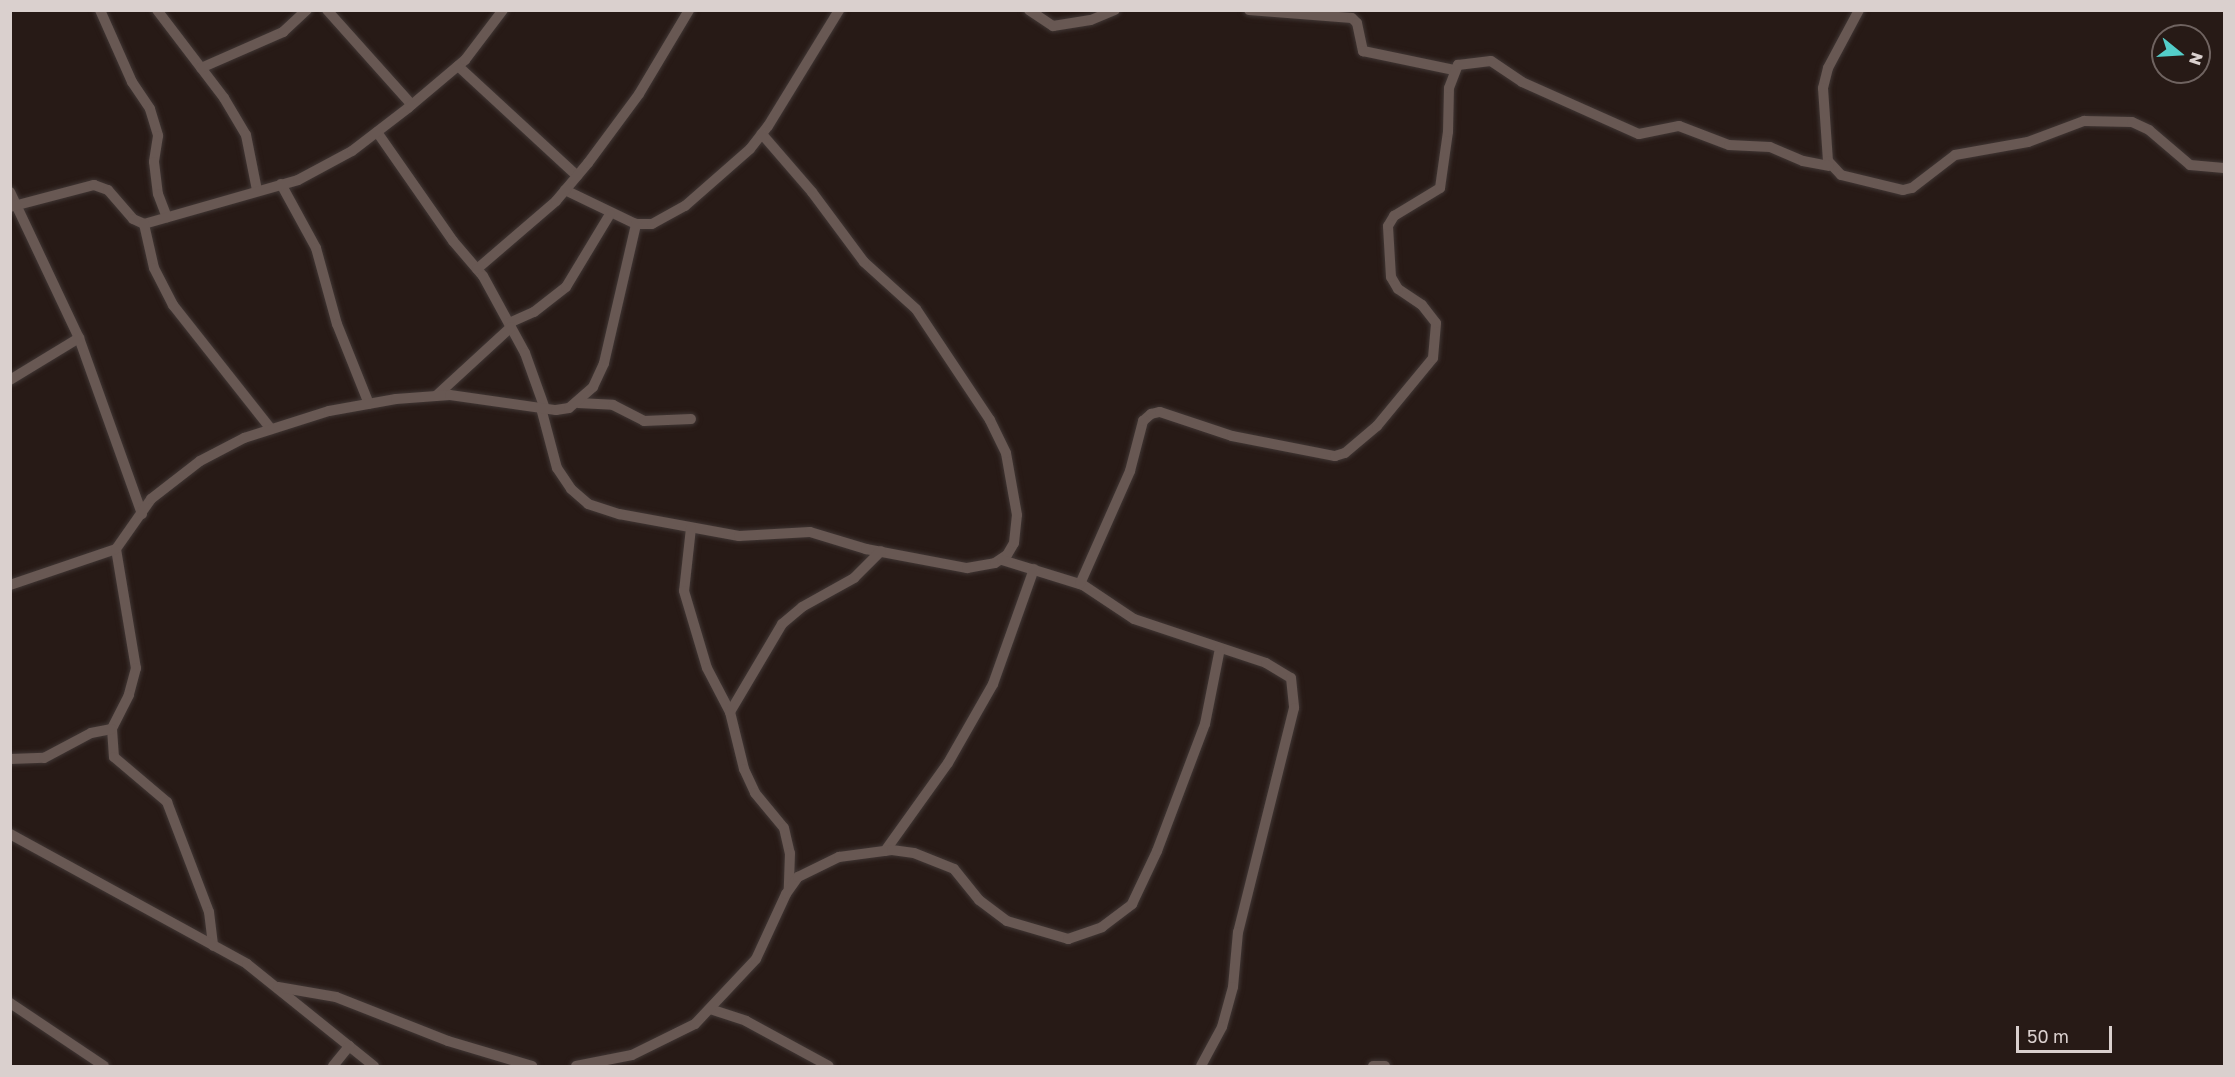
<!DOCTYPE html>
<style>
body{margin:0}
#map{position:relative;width:2235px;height:1077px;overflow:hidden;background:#271a16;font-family:"Golos Text",sans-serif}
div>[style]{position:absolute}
.roads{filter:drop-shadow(0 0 2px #403634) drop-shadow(0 0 2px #403634)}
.minor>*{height:10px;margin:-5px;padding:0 5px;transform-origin:5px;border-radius:5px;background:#685853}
span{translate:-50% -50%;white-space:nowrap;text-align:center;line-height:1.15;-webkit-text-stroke:6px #271a16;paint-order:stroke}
.frame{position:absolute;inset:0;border:12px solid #dad0ce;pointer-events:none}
.north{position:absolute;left:2151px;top:24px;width:60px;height:60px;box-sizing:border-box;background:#271a16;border:2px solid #6f6360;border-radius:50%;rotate:108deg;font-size:16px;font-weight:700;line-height:24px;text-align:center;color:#dad0ce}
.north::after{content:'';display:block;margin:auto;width:21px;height:27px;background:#53cdc9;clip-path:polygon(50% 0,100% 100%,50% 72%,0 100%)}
.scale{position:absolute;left:2016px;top:1026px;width:96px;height:27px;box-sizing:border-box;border:3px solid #dad0ce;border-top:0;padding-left:8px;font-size:18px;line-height:21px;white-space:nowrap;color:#dad0ce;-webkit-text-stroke:4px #271a16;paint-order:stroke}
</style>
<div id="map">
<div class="roads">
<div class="minor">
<div style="left:100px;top:10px;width:79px;rotate:66deg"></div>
<div style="left:132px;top:82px;width:32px;rotate:56deg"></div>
<div style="left:150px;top:109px;width:28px;rotate:73deg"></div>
<div style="left:158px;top:136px;width:26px;rotate:99deg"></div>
<div style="left:154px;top:162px;width:32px;rotate:83deg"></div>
<div style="left:158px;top:194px;width:25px;rotate:69deg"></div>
<div style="left:157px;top:10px;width:111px;rotate:52.7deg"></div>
<div style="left:224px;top:98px;width:43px;rotate:59.3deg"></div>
<div style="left:246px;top:135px;width:56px;rotate:78.7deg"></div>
<div style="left:327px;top:10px;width:127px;rotate:48.2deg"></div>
<div style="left:1029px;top:10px;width:29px;rotate:34deg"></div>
<div style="left:1053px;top:26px;width:38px;rotate:-9deg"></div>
<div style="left:1091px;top:20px;width:26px;rotate:-23deg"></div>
<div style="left:1249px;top:10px;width:103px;rotate:4.4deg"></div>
<div style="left:1352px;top:18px;width:7px;rotate:45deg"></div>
<div style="left:1357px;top:23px;width:29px;rotate:78deg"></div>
<div style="left:1363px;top:51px;width:93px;rotate:11.8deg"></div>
<div style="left:1859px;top:10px;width:66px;rotate:118.1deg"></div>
<div style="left:1828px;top:68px;width:21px;rotate:104deg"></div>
<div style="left:1823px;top:88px;width:73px;rotate:86.1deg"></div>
<div style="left:1828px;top:161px;width:19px;rotate:47deg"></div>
<div style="left:1841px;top:175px;width:64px;rotate:13.6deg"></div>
<div style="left:1903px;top:190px;width:9px;rotate:-13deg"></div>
<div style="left:1912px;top:188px;width:54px;rotate:-37.5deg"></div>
<div style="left:1955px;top:155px;width:74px;rotate:-10.1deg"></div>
<div style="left:2028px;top:142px;width:60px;rotate:-20.6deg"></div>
<div style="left:2084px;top:121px;width:48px;rotate:1.2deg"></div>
<div style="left:2132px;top:122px;width:19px;rotate:25deg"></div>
<div style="left:2149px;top:130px;width:54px;rotate:40.5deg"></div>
<div style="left:2190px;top:165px;width:34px;rotate:5deg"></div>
<div style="left:458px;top:66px;width:162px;rotate:42.7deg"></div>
<div style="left:201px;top:68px;width:90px;rotate:-23.7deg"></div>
<div style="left:283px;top:32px;width:33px;rotate:-43deg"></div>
<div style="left:377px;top:132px;width:133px;rotate:55.1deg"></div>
<div style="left:453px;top:241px;width:46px;rotate:49.4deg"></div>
<div style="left:483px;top:276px;width:88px;rotate:61.4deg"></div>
<div style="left:525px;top:353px;width:59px;rotate:70.3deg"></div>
<div style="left:281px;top:184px;width:73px;rotate:61.3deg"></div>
<div style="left:316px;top:248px;width:79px;rotate:74.6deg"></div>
<div style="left:337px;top:324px;width:86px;rotate:68.2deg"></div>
<div style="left:565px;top:190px;width:79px;rotate:25.6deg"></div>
<div style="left:636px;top:224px;width:16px"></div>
<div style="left:652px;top:224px;width:38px;rotate:-29deg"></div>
<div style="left:685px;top:206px;width:86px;rotate:-41.2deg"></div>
<div style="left:750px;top:149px;width:29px;rotate:-52deg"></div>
<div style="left:768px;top:126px;width:136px;rotate:-58.5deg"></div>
<div style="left:10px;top:192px;width:161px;rotate:64.7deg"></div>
<div style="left:79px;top:338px;width:187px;rotate:70.3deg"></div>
<div style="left:10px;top:207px;width:87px;rotate:-14.7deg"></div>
<div style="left:94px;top:185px;width:15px;rotate:20deg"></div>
<div style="left:108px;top:190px;width:38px;rotate:49deg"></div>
<div style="left:133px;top:219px;width:12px;rotate:24deg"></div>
<div style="left:144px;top:224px;width:160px;rotate:-15.9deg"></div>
<div style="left:298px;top:180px;width:61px;rotate:-28.2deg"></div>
<div style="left:352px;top:151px;width:71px;rotate:-37.5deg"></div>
<div style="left:408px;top:108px;width:75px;rotate:-40.1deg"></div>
<div style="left:465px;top:60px;width:63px;rotate:-52.8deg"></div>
<div style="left:144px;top:224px;width:45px;rotate:77.2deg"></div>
<div style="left:154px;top:268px;width:42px;rotate:62.8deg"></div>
<div style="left:173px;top:305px;width:158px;rotate:51.7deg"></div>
<div style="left:477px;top:269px;width:104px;rotate:-40.7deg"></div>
<div style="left:556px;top:201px;width:50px;rotate:-49.9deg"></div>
<div style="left:588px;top:163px;width:86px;rotate:-53.5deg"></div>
<div style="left:639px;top:94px;width:98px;rotate:-59.2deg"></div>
<div style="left:509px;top:323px;width:27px;rotate:-24deg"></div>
<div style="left:534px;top:312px;width:41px;rotate:-38deg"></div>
<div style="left:566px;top:287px;width:85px;rotate:-58.9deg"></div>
<div style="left:10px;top:380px;width:81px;rotate:-31.3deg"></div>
<div style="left:436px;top:396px;width:102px;rotate:-42.6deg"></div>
<div style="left:578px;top:403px;width:35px;rotate:3deg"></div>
<div style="left:613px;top:405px;width:35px;rotate:27deg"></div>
<div style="left:644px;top:421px;width:47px;rotate:-2.4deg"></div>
<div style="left:541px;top:408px;width:62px;rotate:75.1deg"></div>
<div style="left:557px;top:468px;width:25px;rotate:56deg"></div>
<div style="left:571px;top:489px;width:23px;rotate:41deg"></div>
<div style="left:588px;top:504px;width:33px;rotate:18deg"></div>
<div style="left:619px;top:514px;width:122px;rotate:10.4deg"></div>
<div style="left:739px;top:536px;width:71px;rotate:-3.2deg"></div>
<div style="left:810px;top:532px;width:59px;rotate:16.9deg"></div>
<div style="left:866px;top:549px;width:103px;rotate:10.7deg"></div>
<div style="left:967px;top:568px;width:28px;rotate:-10deg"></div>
<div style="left:995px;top:563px;width:14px;rotate:-34deg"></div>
<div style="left:1007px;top:555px;width:14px;rotate:-60deg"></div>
<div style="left:1014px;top:543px;width:28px;rotate:-84deg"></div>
<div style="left:1017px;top:515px;width:63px;rotate:-100.1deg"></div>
<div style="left:1006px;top:453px;width:37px;rotate:-116deg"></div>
<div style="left:990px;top:420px;width:133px;rotate:-123.7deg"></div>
<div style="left:916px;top:309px;width:70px;rotate:-137.9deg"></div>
<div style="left:864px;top:262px;width:87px;rotate:-126.6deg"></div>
<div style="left:812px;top:192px;width:77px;rotate:-130.8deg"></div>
<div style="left:691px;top:528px;width:63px;rotate:96.3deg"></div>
<div style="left:684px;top:591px;width:80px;rotate:73.4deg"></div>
<div style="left:707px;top:668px;width:50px;rotate:62.4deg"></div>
<div style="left:730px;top:712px;width:59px;rotate:76.2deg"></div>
<div style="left:744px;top:769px;width:26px;rotate:65deg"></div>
<div style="left:755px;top:793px;width:45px;rotate:50.4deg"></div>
<div style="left:784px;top:828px;width:26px;rotate:77deg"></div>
<div style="left:790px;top:853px;width:36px;rotate:92deg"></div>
<div style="left:116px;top:549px;width:121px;rotate:80.5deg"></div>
<div style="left:136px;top:668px;width:28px;rotate:105deg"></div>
<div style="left:129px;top:695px;width:38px;rotate:117deg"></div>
<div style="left:112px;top:729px;width:28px;rotate:86deg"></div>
<div style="left:114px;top:757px;width:70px;rotate:40.3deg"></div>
<div style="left:167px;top:802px;width:118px;rotate:69.1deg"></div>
<div style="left:209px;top:912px;width:34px;rotate:83deg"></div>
<div style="left:1002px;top:560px;width:85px;rotate:17.2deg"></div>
<div style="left:1083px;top:585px;width:61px;rotate:33.7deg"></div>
<div style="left:1134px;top:619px;width:139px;rotate:18.4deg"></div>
<div style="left:1266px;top:663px;width:29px;rotate:31deg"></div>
<div style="left:1291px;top:678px;width:30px;rotate:84deg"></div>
<div style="left:1294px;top:708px;width:231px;rotate:104deg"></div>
<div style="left:1238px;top:932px;width:55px;rotate:95.2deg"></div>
<div style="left:1233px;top:987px;width:41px;rotate:105.4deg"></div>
<div style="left:1222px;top:1027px;width:44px;rotate:118.3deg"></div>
<div style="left:1080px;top:584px;width:124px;rotate:-66.1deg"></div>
<div style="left:1130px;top:471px;width:52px;rotate:-75.4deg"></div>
<div style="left:1143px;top:421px;width:11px;rotate:-41deg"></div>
<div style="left:1151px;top:414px;width:9px;rotate:-13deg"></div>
<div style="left:1160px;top:412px;width:76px;rotate:18.4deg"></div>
<div style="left:1232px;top:436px;width:105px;rotate:11deg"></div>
<div style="left:1335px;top:456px;width:10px;rotate:-17deg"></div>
<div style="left:1345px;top:453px;width:42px;rotate:-40.2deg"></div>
<div style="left:1377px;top:426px;width:88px;rotate:-50.5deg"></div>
<div style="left:1433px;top:358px;width:35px;rotate:-85deg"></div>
<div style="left:1436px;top:323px;width:23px;rotate:-128deg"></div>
<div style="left:1422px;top:305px;width:29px;rotate:-146deg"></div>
<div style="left:1398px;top:289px;width:14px;rotate:-120deg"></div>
<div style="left:1391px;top:277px;width:51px;rotate:-93.4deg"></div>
<div style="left:1388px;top:226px;width:12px;rotate:-59deg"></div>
<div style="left:1394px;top:216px;width:54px;rotate:-31.3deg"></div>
<div style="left:1440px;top:188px;width:57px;rotate:-81.9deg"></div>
<div style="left:1448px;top:132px;width:44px;rotate:-88.7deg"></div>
<div style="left:1449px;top:88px;width:25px;rotate:-69deg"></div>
<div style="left:1458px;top:65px;width:33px;rotate:-7deg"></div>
<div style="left:1491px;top:61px;width:37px;rotate:34deg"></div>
<div style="left:1522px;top:82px;width:128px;rotate:24deg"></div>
<div style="left:1639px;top:134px;width:41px;rotate:-11.3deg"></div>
<div style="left:1679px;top:126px;width:53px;rotate:20.8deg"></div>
<div style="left:1729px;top:145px;width:41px;rotate:2.8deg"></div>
<div style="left:1770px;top:147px;width:36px;rotate:23deg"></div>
<div style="left:1803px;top:161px;width:26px;rotate:11deg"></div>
<div style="left:10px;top:585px;width:112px;rotate:-18.8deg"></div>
<div style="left:116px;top:549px;width:61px;rotate:-55deg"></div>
<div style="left:151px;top:499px;width:62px;rotate:-37.8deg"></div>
<div style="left:200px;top:461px;width:50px;rotate:-27.6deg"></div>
<div style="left:244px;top:438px;width:89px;rotate:-17.6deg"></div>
<div style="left:329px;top:411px;width:68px;rotate:-10.2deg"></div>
<div style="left:396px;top:399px;width:54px;rotate:-4.2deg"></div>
<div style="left:450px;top:395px;width:107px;rotate:8.1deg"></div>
<div style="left:556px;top:410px;width:13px;rotate:-9deg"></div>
<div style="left:569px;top:408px;width:32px;rotate:-41deg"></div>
<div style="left:593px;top:387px;width:26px;rotate:-65deg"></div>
<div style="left:604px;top:363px;width:143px;rotate:-77deg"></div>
<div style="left:730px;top:712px;width:102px;rotate:-59.4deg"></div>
<div style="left:782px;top:624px;width:26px;rotate:-40deg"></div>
<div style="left:802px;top:607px;width:60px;rotate:-29.1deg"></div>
<div style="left:854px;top:578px;width:38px;rotate:-45deg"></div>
<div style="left:10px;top:759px;width:34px;rotate:-2deg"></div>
<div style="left:44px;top:758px;width:53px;rotate:-28deg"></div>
<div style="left:91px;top:733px;width:21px;rotate:-11deg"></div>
<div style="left:10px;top:834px;width:270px;rotate:28.7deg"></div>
<div style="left:247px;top:964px;width:163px;rotate:38.8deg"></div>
<div style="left:885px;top:851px;width:108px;rotate:-54.4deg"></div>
<div style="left:948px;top:763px;width:91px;rotate:-60.3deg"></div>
<div style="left:993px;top:684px;width:122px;rotate:-70.4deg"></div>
<div style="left:278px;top:987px;width:59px;rotate:9.8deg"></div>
<div style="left:336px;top:997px;width:120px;rotate:21.4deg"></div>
<div style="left:448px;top:1041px;width:88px;rotate:16.6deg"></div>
<div style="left:10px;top:1003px;width:113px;rotate:33.8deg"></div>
<div style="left:710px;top:1009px;width:38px;rotate:18deg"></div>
<div style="left:746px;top:1021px;width:94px;rotate:28.5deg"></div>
<div style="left:333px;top:1066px;width:26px;rotate:-51deg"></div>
<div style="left:576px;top:1066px;width:57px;rotate:-11.1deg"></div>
<div style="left:632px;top:1055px;width:70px;rotate:-26.2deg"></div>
<div style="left:695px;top:1024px;width:89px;rotate:-46.8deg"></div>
<div style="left:756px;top:959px;width:72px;rotate:-65.2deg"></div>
<div style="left:786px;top:894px;width:21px;rotate:-55deg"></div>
<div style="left:798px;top:877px;width:46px;rotate:-26deg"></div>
<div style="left:839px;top:857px;width:53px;rotate:-7.5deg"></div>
<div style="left:892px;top:850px;width:22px;rotate:8deg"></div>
<div style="left:914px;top:853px;width:43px;rotate:21.8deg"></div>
<div style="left:954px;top:869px;width:40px;rotate:51deg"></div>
<div style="left:979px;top:900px;width:35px;rotate:37deg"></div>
<div style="left:1007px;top:921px;width:64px;rotate:16.4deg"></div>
<div style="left:1068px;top:939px;width:36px;rotate:-19deg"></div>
<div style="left:1102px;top:927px;width:38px;rotate:-37deg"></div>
<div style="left:1132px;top:904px;width:59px;rotate:-64.7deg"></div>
<div style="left:1157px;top:851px;width:136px;rotate:-69.3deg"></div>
<div style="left:1205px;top:724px;width:77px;rotate:-78.8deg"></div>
<div style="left:1373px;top:1066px;width:12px"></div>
</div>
</div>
<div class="frame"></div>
<div class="north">N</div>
<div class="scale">50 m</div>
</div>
